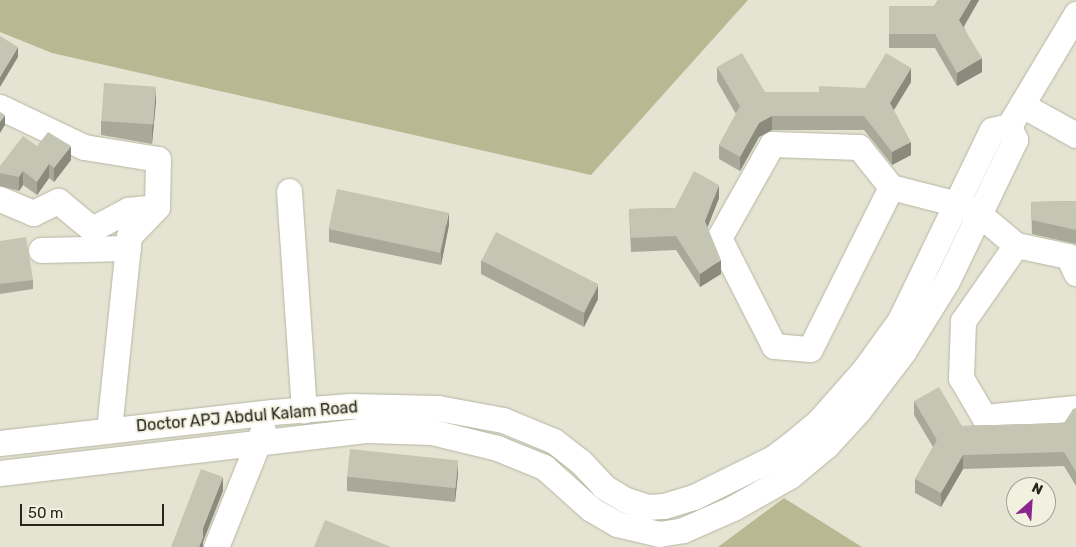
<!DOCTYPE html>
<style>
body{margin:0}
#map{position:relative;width:1076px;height:547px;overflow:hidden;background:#e5e4d2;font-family:Rubik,sans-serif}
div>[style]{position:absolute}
.green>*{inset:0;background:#bab892}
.roads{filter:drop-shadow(0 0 1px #b6b5a3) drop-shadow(0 0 1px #b6b5a3)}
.minor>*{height:25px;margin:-12.5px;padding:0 12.5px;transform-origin:12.5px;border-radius:12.5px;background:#fff}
.wall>*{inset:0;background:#a9a99a}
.shaded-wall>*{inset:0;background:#8a8a7d}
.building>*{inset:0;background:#c5c5b3;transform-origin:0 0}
span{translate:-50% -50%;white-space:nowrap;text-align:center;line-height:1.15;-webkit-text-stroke:4px #f2f1df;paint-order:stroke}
.street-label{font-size:16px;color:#25251e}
.north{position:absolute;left:1006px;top:477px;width:50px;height:50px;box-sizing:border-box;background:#f2f1df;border:1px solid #a09f92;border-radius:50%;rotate:26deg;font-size:14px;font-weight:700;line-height:20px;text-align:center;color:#25251e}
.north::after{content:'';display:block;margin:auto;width:18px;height:22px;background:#8b268e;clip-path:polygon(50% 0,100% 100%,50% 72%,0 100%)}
.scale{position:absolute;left:20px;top:504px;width:144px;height:22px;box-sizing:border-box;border:2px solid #25251e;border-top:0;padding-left:6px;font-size:15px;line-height:18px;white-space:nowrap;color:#25251e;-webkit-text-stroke:4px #f2f1df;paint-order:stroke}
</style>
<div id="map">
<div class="green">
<div style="clip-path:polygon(0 0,748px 0,591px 175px,52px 53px,0 32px)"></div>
<div style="clip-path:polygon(784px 498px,862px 547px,718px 547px)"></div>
</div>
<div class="roads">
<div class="minor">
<div style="left:1022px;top:105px;width:62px;rotate:29.1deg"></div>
<div style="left:0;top:107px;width:93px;rotate:25.5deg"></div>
<div style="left:84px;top:147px;width:75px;rotate:9.2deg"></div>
<div style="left:158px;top:159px;width:48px;rotate:91.2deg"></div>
<div style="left:157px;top:207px;width:40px;rotate:134deg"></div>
<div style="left:129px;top:236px;width:195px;rotate:95.9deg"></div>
<div style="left:891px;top:187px;width:51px;rotate:-128.7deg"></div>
<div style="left:859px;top:147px;width:87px;rotate:-178deg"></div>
<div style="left:772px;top:144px;width:108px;rotate:119.4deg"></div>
<div style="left:719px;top:238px;width:121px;rotate:63deg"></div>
<div style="left:774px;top:346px;width:36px;rotate:5deg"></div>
<div style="left:810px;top:349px;width:181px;rotate:-63.4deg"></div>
<div style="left:891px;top:187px;width:68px;rotate:14.4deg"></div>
<div style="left:957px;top:204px;width:24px;rotate:24deg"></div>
<div style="left:979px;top:214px;width:48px;rotate:40deg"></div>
<div style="left:1016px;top:245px;width:53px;rotate:11.9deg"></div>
<div style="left:1068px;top:256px;width:19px;rotate:65deg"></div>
<div style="left:289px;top:191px;width:220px;rotate:86.1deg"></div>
<div style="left:0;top:199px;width:36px;rotate:23deg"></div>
<div style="left:33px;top:213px;width:28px;rotate:-26deg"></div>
<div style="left:58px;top:201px;width:44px;rotate:39.5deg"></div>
<div style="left:92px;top:229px;width:41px;rotate:-27.8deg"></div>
<div style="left:128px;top:210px;width:29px;rotate:-6deg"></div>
<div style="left:1016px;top:245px;width:93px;rotate:124.9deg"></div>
<div style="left:963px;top:321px;width:57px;rotate:92deg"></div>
<div style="left:961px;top:378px;width:45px;rotate:59.5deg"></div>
<div style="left:984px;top:417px;width:92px;rotate:-5.6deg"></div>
<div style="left:41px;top:250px;width:87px;rotate:-1.3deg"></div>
<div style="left:0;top:443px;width:274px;rotate:-6.5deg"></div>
<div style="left:272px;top:412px;width:78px;rotate:-4.4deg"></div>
<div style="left:350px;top:406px;width:88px;rotate:1.3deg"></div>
<div style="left:438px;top:408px;width:66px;rotate:10.5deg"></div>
<div style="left:503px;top:420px;width:55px;rotate:22.4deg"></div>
<div style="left:554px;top:441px;width:33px;rotate:38deg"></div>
<div style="left:580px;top:461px;width:35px;rotate:47deg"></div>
<div style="left:604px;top:487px;width:26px;rotate:31deg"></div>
<div style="left:626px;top:500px;width:23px;rotate:18deg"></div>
<div style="left:648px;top:507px;width:16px;rotate:-4deg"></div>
<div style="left:664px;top:506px;width:31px;rotate:-17deg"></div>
<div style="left:694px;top:497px;width:88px;rotate:-26.3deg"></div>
<div style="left:773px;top:458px;width:26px;rotate:-37deg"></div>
<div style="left:794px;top:442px;width:33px;rotate:-40deg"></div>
<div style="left:819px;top:421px;width:68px;rotate:-48.6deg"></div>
<div style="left:864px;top:370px;width:62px;rotate:-54.2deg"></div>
<div style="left:900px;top:320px;width:211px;rotate:-64.2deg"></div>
<div style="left:992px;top:130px;width:17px;rotate:-13deg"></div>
<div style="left:1009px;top:126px;width:131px;rotate:-59.1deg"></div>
<div style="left:0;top:473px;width:370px;rotate:-6.7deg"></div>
<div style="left:367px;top:430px;width:65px;rotate:1.8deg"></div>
<div style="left:432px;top:432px;width:67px;rotate:13.8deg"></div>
<div style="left:497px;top:448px;width:51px;rotate:22deg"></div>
<div style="left:544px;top:467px;width:63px;rotate:41.8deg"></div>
<div style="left:591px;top:509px;width:30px;rotate:30deg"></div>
<div style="left:617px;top:524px;width:43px;rotate:13.4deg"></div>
<div style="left:659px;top:534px;width:24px;rotate:-9deg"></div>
<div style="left:683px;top:530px;width:55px;rotate:-23.7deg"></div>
<div style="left:733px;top:508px;width:65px;rotate:-29.3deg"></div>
<div style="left:790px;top:476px;width:48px;rotate:-40deg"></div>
<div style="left:827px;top:445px;width:47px;rotate:-47.6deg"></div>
<div style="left:859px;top:410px;width:73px;rotate:-52.8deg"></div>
<div style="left:903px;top:352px;width:84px;rotate:-58.2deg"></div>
<div style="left:947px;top:281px;width:157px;rotate:-64.3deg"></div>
<div style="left:1015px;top:140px;width:15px;rotate:-113deg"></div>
<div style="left:216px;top:547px;width:126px;rotate:-68.1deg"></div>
</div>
</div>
<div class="wall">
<div style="clip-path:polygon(938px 0,979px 0,964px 27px,982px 72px,957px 86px,935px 48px,889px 48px,889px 6px,934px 6px)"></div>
<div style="clip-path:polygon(717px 67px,765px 92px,819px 92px,865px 88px,911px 82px,894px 110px,911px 155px,892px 165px,864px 130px,772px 130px,759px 137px,740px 171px,719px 159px,719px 145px,736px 114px,717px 81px)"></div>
<div style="clip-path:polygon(156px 101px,152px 144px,101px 135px,101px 121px)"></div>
<div style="clip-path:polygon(37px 146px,71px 160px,54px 182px,49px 178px,37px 195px,23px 185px,19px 191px,0 186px,0 166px)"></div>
<div style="clip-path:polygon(719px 198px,707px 227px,721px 274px,700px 287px,676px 250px,631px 252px,629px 209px,675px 208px)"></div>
<div style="clip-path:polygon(1076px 201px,1076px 244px,1032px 234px,1031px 202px)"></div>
<div style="clip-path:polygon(449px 225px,441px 265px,329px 242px,329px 229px)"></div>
<div style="clip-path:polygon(0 241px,33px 280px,33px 289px,0 294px)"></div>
<div style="clip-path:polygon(481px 260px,598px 299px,584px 327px,481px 274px)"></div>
<div style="clip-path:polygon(914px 401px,962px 426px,1064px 423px,1076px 408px,1076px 486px,1064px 466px,963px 469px,941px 507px,915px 493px,915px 479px,933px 447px,914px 415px)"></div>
<div style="clip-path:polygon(458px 474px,455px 502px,347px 491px,347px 477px)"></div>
</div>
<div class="shaded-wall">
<div style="clip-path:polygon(971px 0,979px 0,959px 34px,959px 20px)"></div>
<div style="clip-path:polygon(18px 47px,18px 57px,0 87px,0 77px)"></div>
<div style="clip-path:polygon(982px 58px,982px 72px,957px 86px,957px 73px)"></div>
<div style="clip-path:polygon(911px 68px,911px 82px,890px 116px,890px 103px)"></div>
<div style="clip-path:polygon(156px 87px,156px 101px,152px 144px,152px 130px)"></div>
<div style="clip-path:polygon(5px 115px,5px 125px,0 133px,0 122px)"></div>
<div style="clip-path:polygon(772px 116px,772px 130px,759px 137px,740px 171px,740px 157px,759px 123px)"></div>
<div style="clip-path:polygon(911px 142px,911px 155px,892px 165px,892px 152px)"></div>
<div style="clip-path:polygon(71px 146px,71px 160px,54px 182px,54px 168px)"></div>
<div style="clip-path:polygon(49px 164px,49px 178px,37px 195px,37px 182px)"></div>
<div style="clip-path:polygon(23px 171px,23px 185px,19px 191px,19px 177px)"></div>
<div style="clip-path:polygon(719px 185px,719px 198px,705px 234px,705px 221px)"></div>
<div style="clip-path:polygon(449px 212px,449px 225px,441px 265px,441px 252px)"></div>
<div style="clip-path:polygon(721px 260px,721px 274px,700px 287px,700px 274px)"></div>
<div style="clip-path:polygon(598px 285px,598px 299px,584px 327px,584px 314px)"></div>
<div style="clip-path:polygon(963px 455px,963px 469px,941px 507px,941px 493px)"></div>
<div style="clip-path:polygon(458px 460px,458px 474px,455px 502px,455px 489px)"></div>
<div style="clip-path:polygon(223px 477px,223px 491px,203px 542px,203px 528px)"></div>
<div style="clip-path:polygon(203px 537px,203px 547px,199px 547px)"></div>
</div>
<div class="building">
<div style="clip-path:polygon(938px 0,971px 0,959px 20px,982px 58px,957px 73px,935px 34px,889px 34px,889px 6px,934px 6px)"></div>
<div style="clip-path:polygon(0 36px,18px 47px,0 77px)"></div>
<div style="clip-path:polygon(742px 53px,765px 92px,819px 92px,819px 86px,865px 88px,886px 53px,911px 68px,890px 103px,911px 142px,892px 152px,864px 116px,772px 116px,759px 123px,740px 157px,719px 145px,740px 106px,717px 67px)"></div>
<div style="left:104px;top:83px;width:52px;height:38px;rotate:4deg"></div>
<div style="clip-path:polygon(0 112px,5px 115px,0 122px)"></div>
<div style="clip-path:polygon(48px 132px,71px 146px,54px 168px,49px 164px,37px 182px,23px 171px,19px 177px,0 173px,0 166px,23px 136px,37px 146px)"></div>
<div style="clip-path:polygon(694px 171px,719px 185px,705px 221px,721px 260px,700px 274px,676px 236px,631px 238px,629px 209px,675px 208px)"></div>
<div style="left:337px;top:189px;width:114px;height:41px;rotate:12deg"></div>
<div style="clip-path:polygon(1076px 201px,1076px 230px,1032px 220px,1031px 202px)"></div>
<div style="left:496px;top:232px;width:115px;height:32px;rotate:27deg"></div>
<div style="clip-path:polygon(26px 237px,33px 280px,0 284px,0 241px)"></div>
<div style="clip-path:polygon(939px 387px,962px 426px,1064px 423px,1073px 409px,1076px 408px,1076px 472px,1064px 452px,963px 455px,941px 493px,915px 479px,937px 440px,914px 401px)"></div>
<div style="left:350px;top:449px;width:109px;height:28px;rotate:6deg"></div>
<div style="clip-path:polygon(201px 469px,223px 477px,203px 528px,203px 537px,199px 547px,171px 547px)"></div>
<div style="clip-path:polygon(325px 520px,391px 547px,314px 547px)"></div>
</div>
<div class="street-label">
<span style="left:247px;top:417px;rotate:-5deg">Doctor APJ Abdul Kalam Road</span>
</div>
<div class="north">N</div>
<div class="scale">50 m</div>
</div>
